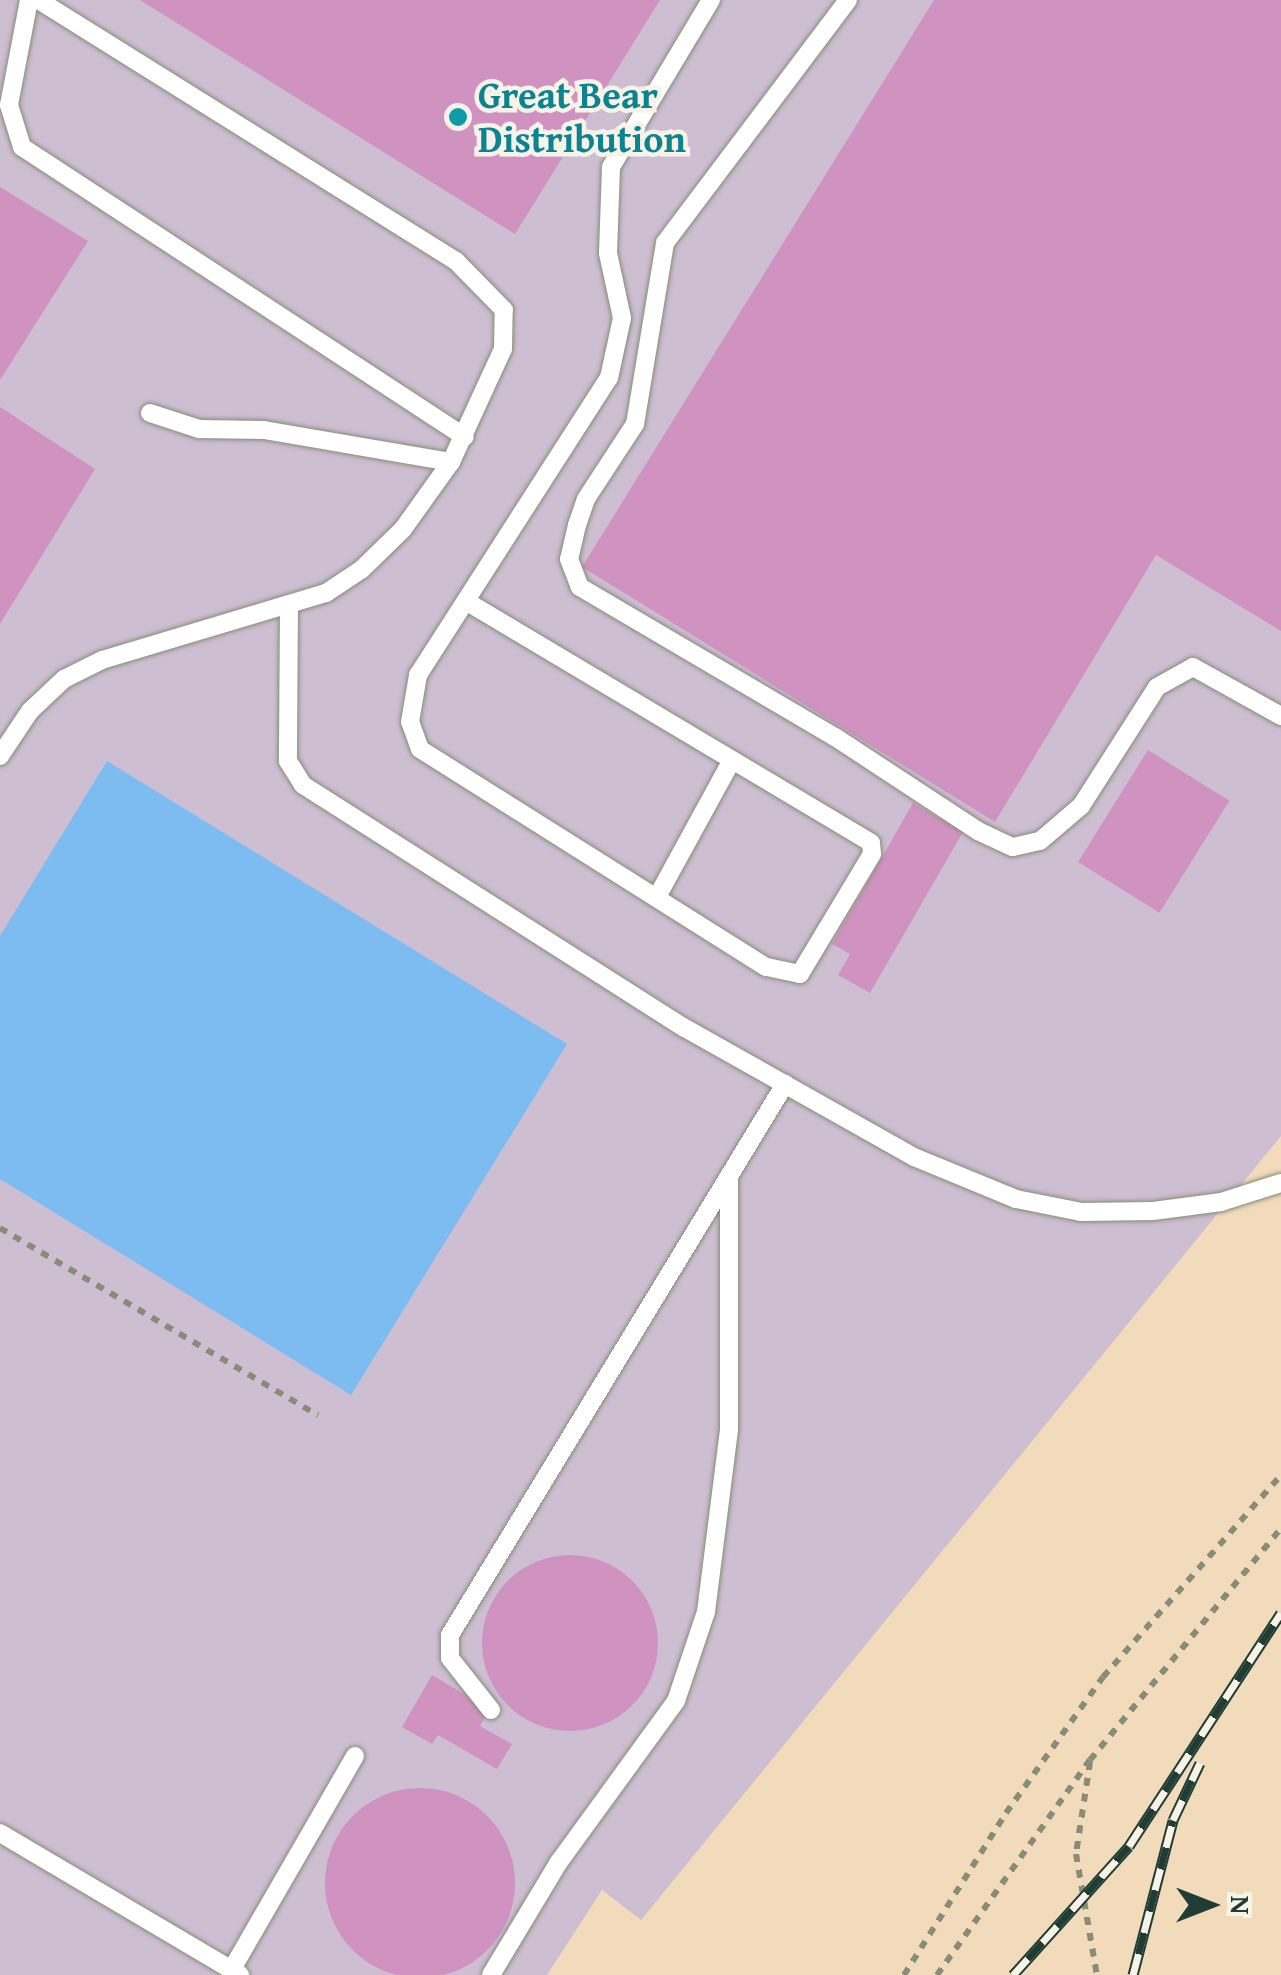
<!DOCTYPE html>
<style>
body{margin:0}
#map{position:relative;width:1281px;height:1975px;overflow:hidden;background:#f1dbbb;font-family:"Gentium Book Plus",serif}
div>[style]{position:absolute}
.industrial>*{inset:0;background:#cdbed2}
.water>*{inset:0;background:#7dbcf1}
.building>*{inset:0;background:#d093c1;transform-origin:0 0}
.round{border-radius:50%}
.path>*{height:6px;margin-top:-3px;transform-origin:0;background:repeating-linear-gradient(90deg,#888c78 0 8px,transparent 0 16px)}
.roads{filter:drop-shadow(0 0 2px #888c78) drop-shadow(0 0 2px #888c78)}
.lane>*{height:18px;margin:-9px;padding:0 9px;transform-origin:9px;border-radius:9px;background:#fff}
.rail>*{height:11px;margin-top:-5.5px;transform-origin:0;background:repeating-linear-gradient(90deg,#f7f3e8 0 22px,#1f3d34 0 44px);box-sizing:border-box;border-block:2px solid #1f3d34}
.dots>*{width:28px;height:28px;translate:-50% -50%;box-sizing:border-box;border:5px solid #f7f3e8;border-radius:50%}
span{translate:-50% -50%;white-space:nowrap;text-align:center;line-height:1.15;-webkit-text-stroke:9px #f7f3e8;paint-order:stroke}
.culture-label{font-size:38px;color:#0d838f;font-weight:700}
.left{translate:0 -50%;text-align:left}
.north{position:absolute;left:1161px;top:1855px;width:100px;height:100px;-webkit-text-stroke:8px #f7f3e8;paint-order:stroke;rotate:90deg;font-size:28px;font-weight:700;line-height:40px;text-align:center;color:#1f3d34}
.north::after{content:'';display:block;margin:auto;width:35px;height:45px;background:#1f3d34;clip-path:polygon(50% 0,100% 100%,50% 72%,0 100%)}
</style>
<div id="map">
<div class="industrial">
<div style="clip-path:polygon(0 0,1281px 0,1281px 1136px,641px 1920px,602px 1890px,547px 1975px,0 1975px)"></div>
</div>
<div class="water">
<div style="clip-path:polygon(107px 761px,567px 1044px,351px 1395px,0 1179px,0 936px)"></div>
</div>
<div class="building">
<div style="clip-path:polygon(140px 0,660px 0,515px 234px)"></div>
<div style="clip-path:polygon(934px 0,1281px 0,1281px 631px,1156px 555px,995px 822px,582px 567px)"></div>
<div style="clip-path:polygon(0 187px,88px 241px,0 380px)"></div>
<div style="clip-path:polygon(0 407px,95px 469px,0 624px)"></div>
<div style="left:1148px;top:750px;width:96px;height:132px;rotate:32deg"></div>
<div style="clip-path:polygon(913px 803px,963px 832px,870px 993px,838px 975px,850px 954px,832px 944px)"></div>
<div class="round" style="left:482px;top:1555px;width:176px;height:176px"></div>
<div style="clip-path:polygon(432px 1675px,489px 1709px,480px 1726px,512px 1744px,497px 1769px,438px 1735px,432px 1744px,402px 1727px)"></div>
<div class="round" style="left:325px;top:1788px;width:190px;height:190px"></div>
</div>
<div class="path">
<div style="left:0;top:1228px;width:369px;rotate:30.5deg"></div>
<div style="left:1090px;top:1762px;width:93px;rotate:98.7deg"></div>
<div style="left:1076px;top:1854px;width:123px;rotate:80.2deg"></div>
<div style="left:904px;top:1975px;width:191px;rotate:-57.8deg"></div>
<div style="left:1006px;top:1813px;width:167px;rotate:-54.5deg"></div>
<div style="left:1103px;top:1677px;width:269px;rotate:-48.6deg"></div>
<div style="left:937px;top:1975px;width:264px;rotate:-54.6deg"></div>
<div style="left:1090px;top:1760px;width:301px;rotate:-50.5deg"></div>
</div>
<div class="roads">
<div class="lane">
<div style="left:29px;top:0;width:107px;rotate:100.8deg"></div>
<div style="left:9px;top:105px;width:44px;rotate:72.8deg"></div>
<div style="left:22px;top:147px;width:529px;rotate:33.21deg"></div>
<div style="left:848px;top:0;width:304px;rotate:127deg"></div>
<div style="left:665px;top:243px;width:183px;rotate:99.4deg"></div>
<div style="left:635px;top:424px;width:90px;rotate:123.2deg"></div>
<div style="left:586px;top:499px;width:28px;rotate:109deg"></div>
<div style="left:577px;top:525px;width:35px;rotate:103deg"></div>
<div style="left:569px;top:559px;width:30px;rotate:69deg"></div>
<div style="left:580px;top:587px;width:296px;rotate:30.5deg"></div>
<div style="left:835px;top:737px;width:171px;rotate:33.3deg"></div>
<div style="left:978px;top:831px;width:38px;rotate:25deg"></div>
<div style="left:1013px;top:847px;width:28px;rotate:-13deg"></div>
<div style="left:1040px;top:841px;width:54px;rotate:-40.5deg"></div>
<div style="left:1081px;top:806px;width:141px;rotate:-57.4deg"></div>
<div style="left:1157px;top:687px;width:41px;rotate:-29.1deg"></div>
<div style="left:1193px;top:667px;width:101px;rotate:29.1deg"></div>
<div style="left:150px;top:413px;width:52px;rotate:18.1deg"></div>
<div style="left:199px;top:429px;width:65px;rotate:0.9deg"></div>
<div style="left:264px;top:430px;width:190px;rotate:9.7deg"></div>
<div style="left:469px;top:603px;width:468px;rotate:30.8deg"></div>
<div style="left:871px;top:843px;width:11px;rotate:85deg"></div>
<div style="left:872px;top:854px;width:140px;rotate:121deg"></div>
<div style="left:800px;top:974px;width:35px;rotate:-168deg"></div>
<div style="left:766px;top:967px;width:409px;rotate:-147.8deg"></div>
<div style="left:420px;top:749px;width:29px;rotate:-110deg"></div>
<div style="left:410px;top:722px;width:48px;rotate:-80.3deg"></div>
<div style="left:418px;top:675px;width:353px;rotate:-57.3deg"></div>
<div style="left:609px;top:378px;width:61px;rotate:-77.8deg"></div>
<div style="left:622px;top:318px;width:66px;rotate:-102.2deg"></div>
<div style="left:608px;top:253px;width:86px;rotate:-88deg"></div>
<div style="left:611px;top:167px;width:195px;rotate:-59.1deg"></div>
<div style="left:289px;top:604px;width:157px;rotate:90.4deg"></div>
<div style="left:288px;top:761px;width:28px;rotate:58deg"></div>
<div style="left:303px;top:785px;width:453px;rotate:32.5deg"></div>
<div style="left:685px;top:1028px;width:263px;rotate:29.4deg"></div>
<div style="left:914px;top:1157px;width:110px;rotate:22.4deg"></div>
<div style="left:1016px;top:1199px;width:66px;rotate:11.3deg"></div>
<div style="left:1081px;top:1212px;width:72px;rotate:-0.8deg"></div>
<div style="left:1153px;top:1211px;width:69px;rotate:-7.5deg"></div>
<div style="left:1221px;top:1202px;width:63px;rotate:-17.6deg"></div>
<div style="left:0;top:756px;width:54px;rotate:-56.3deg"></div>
<div style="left:30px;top:711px;width:47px;rotate:-43.3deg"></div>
<div style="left:64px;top:679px;width:42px;rotate:-26.6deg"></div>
<div style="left:102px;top:660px;width:234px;rotate:-16.7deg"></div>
<div style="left:326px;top:593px;width:43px;rotate:-33.7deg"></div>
<div style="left:362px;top:569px;width:57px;rotate:-44.3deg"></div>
<div style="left:403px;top:529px;width:82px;rotate:-54.4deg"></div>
<div style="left:451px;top:462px;width:124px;rotate:-65.3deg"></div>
<div style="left:503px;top:349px;width:39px;rotate:-89deg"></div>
<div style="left:504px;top:310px;width:69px;rotate:-134.4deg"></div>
<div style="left:456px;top:261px;width:493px;rotate:-148deg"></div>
<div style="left:657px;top:897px;width:156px;rotate:-61.3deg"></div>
<div style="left:491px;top:1710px;width:66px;rotate:-128.3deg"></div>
<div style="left:450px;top:1658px;width:23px;rotate:-90deg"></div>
<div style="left:450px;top:1635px;width:645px;rotate:-58.7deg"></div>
<div style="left:0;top:1833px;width:279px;rotate:30.6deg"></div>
<div style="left:232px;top:1969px;width:246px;rotate:-60deg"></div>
<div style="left:491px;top:1975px;width:132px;rotate:-59deg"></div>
<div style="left:559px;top:1862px;width:199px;rotate:-54deg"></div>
<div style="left:676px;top:1701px;width:94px;rotate:-71.4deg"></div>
<div style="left:706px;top:1612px;width:184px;rotate:-82.8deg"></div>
<div style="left:729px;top:1429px;width:253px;rotate:-90deg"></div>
</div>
</div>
<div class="rail">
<div style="left:1013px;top:1975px;width:173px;rotate:-48deg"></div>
<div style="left:1129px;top:1846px;width:278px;rotate:-56.9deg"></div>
<div style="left:1133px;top:1975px;width:160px;rotate:-75.5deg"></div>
<div style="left:1173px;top:1820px;width:63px;rotate:-64.7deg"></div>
</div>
<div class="dots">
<div style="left:458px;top:117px;background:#0f9aa8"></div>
</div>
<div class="culture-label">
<span class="left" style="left:478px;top:117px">Great Bear<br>Distribution</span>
</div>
<div class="north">N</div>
</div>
